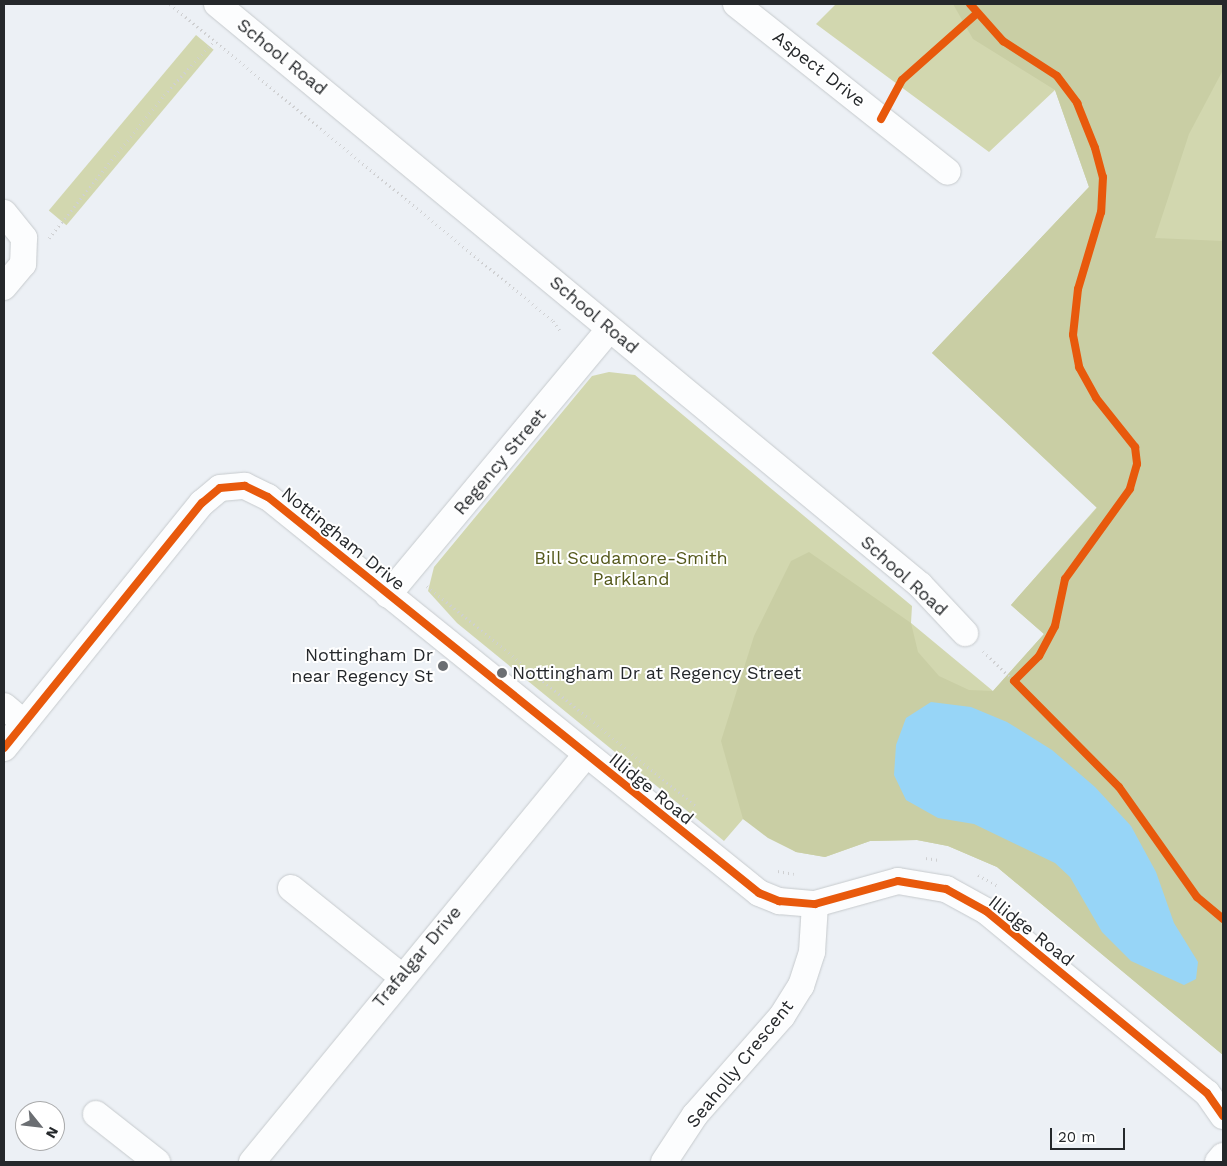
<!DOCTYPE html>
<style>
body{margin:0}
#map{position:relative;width:1227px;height:1166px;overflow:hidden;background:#ecf0f5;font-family:"Work Sans",sans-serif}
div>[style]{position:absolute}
.green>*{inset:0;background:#d2d7af;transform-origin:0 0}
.forest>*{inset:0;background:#c9cea4}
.water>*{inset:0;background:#97d5f7}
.path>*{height:3px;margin-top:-1.5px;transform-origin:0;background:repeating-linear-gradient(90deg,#cfd0d2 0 1px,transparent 0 5px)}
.roads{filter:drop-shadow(0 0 1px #c6cacd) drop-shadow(0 0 1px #c6cacd)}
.minor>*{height:26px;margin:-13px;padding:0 13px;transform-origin:13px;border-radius:13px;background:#fcfdfe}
.cycleway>*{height:8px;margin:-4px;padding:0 4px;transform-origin:4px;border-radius:4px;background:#e8590c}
.dots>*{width:14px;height:14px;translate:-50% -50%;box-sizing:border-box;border:2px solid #fff;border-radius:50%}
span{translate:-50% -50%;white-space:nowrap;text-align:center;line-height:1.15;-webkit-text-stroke:4px #fff;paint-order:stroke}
.street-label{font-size:18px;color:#25282b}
.park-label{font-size:18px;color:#54581b}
.poi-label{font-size:18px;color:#25282b}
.right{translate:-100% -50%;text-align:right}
.left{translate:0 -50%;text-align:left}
.frame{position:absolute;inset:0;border:5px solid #25282b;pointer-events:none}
.north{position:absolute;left:15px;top:1101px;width:50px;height:50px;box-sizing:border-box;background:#fff;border:1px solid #a8a9aa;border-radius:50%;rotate:119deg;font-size:14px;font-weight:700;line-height:20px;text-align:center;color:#25282b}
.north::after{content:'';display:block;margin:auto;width:18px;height:22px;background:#6b6e72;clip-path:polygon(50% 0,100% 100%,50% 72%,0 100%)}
.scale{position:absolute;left:1050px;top:1128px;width:75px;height:22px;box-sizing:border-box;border:2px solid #25282b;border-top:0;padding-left:6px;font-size:15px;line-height:18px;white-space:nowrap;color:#25282b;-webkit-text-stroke:4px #fff;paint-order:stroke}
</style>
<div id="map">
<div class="green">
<div style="clip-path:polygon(836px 4px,1223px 4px,1223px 1055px,997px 867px,948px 846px,917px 840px,870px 841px,825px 857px,796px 852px,743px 819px,724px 841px,457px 623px,428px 591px,434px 567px,592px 376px,609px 372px,635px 375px,912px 606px,911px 623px,993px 691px,1044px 634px,1011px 605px,1097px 507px,932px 353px,1089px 187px,1055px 90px,989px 152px,816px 24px)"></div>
<div style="left:196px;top:35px;width:23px;height:229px;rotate:40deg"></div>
</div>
<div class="forest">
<div style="clip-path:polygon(953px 4px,1223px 4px,1223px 70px,1189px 134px,1155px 238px,1223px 241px,1223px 1055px,997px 867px,948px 846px,917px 840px,870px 841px,825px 857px,796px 852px,768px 838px,743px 819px,721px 741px,754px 636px,791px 561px,809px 552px,911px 623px,918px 652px,939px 676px,969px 690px,993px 691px,1044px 634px,1011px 605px,1097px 508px,932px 353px,1089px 187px,1055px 90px,973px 39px)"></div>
</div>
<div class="water">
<div style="clip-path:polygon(931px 702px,971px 707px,1007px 722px,1052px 750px,1095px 787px,1131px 826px,1156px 872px,1174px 923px,1198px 962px,1196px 979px,1184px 985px,1131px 961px,1102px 932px,1070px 877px,1055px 863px,974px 824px,938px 818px,906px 800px,894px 775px,896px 745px,906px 718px)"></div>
</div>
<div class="path">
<div style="left:170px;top:4px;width:497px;rotate:39.6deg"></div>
<div style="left:553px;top:321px;width:14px;rotate:54deg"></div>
<div style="left:49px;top:238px;width:184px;rotate:-51.2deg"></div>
<div style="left:164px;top:95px;width:75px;rotate:-47.2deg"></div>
<div style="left:427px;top:586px;width:349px;rotate:39.3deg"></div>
<div style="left:983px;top:651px;width:43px;rotate:44.1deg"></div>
<div style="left:926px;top:858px;width:13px;rotate:9deg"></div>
<div style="left:778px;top:871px;width:16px;rotate:11deg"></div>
<div style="left:978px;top:875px;width:23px;rotate:29deg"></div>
</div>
<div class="roads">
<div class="minor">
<div style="left:217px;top:4px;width:912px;rotate:39.57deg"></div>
<div style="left:920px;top:585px;width:66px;rotate:46.8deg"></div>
<div style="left:736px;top:4px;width:270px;rotate:38.4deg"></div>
<div style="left:4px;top:213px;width:32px;rotate:51deg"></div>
<div style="left:24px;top:238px;width:26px;rotate:92deg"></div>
<div style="left:23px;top:264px;width:30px;rotate:130deg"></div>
<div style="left:388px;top:595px;width:346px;rotate:-50.2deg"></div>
<div style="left:4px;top:706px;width:26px;rotate:40deg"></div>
<div style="left:4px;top:748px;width:315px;rotate:-51.1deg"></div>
<div style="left:202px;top:503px;width:23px;rotate:-40deg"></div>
<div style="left:220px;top:488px;width:25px;rotate:-5deg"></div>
<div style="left:245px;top:486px;width:25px;rotate:26deg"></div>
<div style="left:268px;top:497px;width:631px;rotate:38.89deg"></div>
<div style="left:759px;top:893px;width:22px;rotate:22deg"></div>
<div style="left:779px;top:901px;width:36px;rotate:5deg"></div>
<div style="left:815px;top:904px;width:86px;rotate:-15.5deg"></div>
<div style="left:898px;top:881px;width:49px;rotate:9.5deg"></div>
<div style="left:946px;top:889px;width:46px;rotate:28.8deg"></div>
<div style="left:986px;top:911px;width:286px;rotate:39.5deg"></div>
<div style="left:1207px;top:1093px;width:28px;rotate:55deg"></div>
<div style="left:291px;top:888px;width:141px;rotate:38.7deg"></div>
<div style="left:96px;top:1114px;width:78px;rotate:38.2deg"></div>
<div style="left:252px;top:1162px;width:527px;rotate:-50.63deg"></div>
<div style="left:664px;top:1162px;width:56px;rotate:-56.6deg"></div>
<div style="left:695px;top:1115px;width:132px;rotate:-48.7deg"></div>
<div style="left:782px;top:1016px;width:36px;rotate:-58deg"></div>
<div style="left:801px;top:986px;width:36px;rotate:-72deg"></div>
<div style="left:812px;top:952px;width:48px;rotate:-86.4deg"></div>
<div style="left:1218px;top:1162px;width:8px;rotate:-50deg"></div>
</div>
</div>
<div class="cycleway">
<div style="left:970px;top:4px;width:50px;rotate:48.3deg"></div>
<div style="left:1003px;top:41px;width:64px;rotate:32.9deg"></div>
<div style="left:1057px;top:76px;width:34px;rotate:53deg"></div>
<div style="left:1077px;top:103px;width:48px;rotate:68.2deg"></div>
<div style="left:1095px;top:148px;width:30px;rotate:75deg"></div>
<div style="left:1103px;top:177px;width:35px;rotate:93deg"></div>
<div style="left:1101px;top:212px;width:80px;rotate:106.6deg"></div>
<div style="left:1078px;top:289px;width:46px;rotate:96.2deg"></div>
<div style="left:1073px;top:335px;width:33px;rotate:79deg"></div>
<div style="left:1079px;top:367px;width:35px;rotate:61deg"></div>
<div style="left:1096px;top:398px;width:63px;rotate:51.5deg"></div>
<div style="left:1135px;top:447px;width:17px;rotate:83deg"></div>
<div style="left:1137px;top:464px;width:26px;rotate:106deg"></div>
<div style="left:1130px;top:489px;width:111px;rotate:125.8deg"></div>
<div style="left:1065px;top:579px;width:48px;rotate:102deg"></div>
<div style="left:1055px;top:626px;width:34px;rotate:118deg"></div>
<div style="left:1039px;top:656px;width:35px;rotate:135deg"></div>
<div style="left:1014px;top:681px;width:149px;rotate:45.3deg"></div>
<div style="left:1119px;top:787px;width:135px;rotate:54.7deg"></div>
<div style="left:1197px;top:897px;width:34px;rotate:40deg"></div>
<div style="left:881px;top:119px;width:44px;rotate:-61.7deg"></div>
<div style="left:902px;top:80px;width:99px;rotate:-41.7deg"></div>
<div style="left:4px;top:748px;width:315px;rotate:-51.1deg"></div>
<div style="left:202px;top:503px;width:23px;rotate:-40deg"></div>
<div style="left:220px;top:488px;width:25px;rotate:-5deg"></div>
<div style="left:245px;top:486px;width:25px;rotate:26deg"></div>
<div style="left:268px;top:497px;width:631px;rotate:38.89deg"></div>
<div style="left:759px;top:893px;width:22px;rotate:22deg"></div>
<div style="left:779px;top:901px;width:36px;rotate:5deg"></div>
<div style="left:815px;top:904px;width:86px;rotate:-15.5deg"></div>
<div style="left:898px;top:881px;width:49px;rotate:9.5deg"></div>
<div style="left:946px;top:889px;width:46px;rotate:28.8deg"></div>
<div style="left:986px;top:911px;width:286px;rotate:39.5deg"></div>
<div style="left:1207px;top:1093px;width:28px;rotate:55deg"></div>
</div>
<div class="dots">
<div style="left:443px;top:666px;background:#6b6e72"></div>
<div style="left:502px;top:673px;background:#6b6e72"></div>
</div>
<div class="street-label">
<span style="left:282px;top:57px;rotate:39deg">School Road</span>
<span style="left:819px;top:69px;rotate:38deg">Aspect Drive</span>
<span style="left:594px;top:315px;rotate:40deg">School Road</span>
<span style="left:500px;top:462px;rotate:-50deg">Regency Street</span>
<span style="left:343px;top:539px;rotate:39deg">Nottingham Drive</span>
<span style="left:904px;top:576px;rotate:42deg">School Road</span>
<span style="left:651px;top:789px;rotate:39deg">Illidge Road</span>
<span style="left:1031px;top:931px;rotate:38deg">Illidge Road</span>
<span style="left:417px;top:957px;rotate:-50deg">Trafalgar Drive</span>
<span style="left:740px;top:1064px;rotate:-51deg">Seaholly Crescent</span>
</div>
<div class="park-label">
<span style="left:631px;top:569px">Bill Scudamore-Smith<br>Parkland</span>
</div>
<div class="poi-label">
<span class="right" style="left:433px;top:666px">Nottingham Dr<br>near Regency St</span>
<span class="left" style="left:512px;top:673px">Nottingham Dr at Regency Street</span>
</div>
<div class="frame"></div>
<div class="north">N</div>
<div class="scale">20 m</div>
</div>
